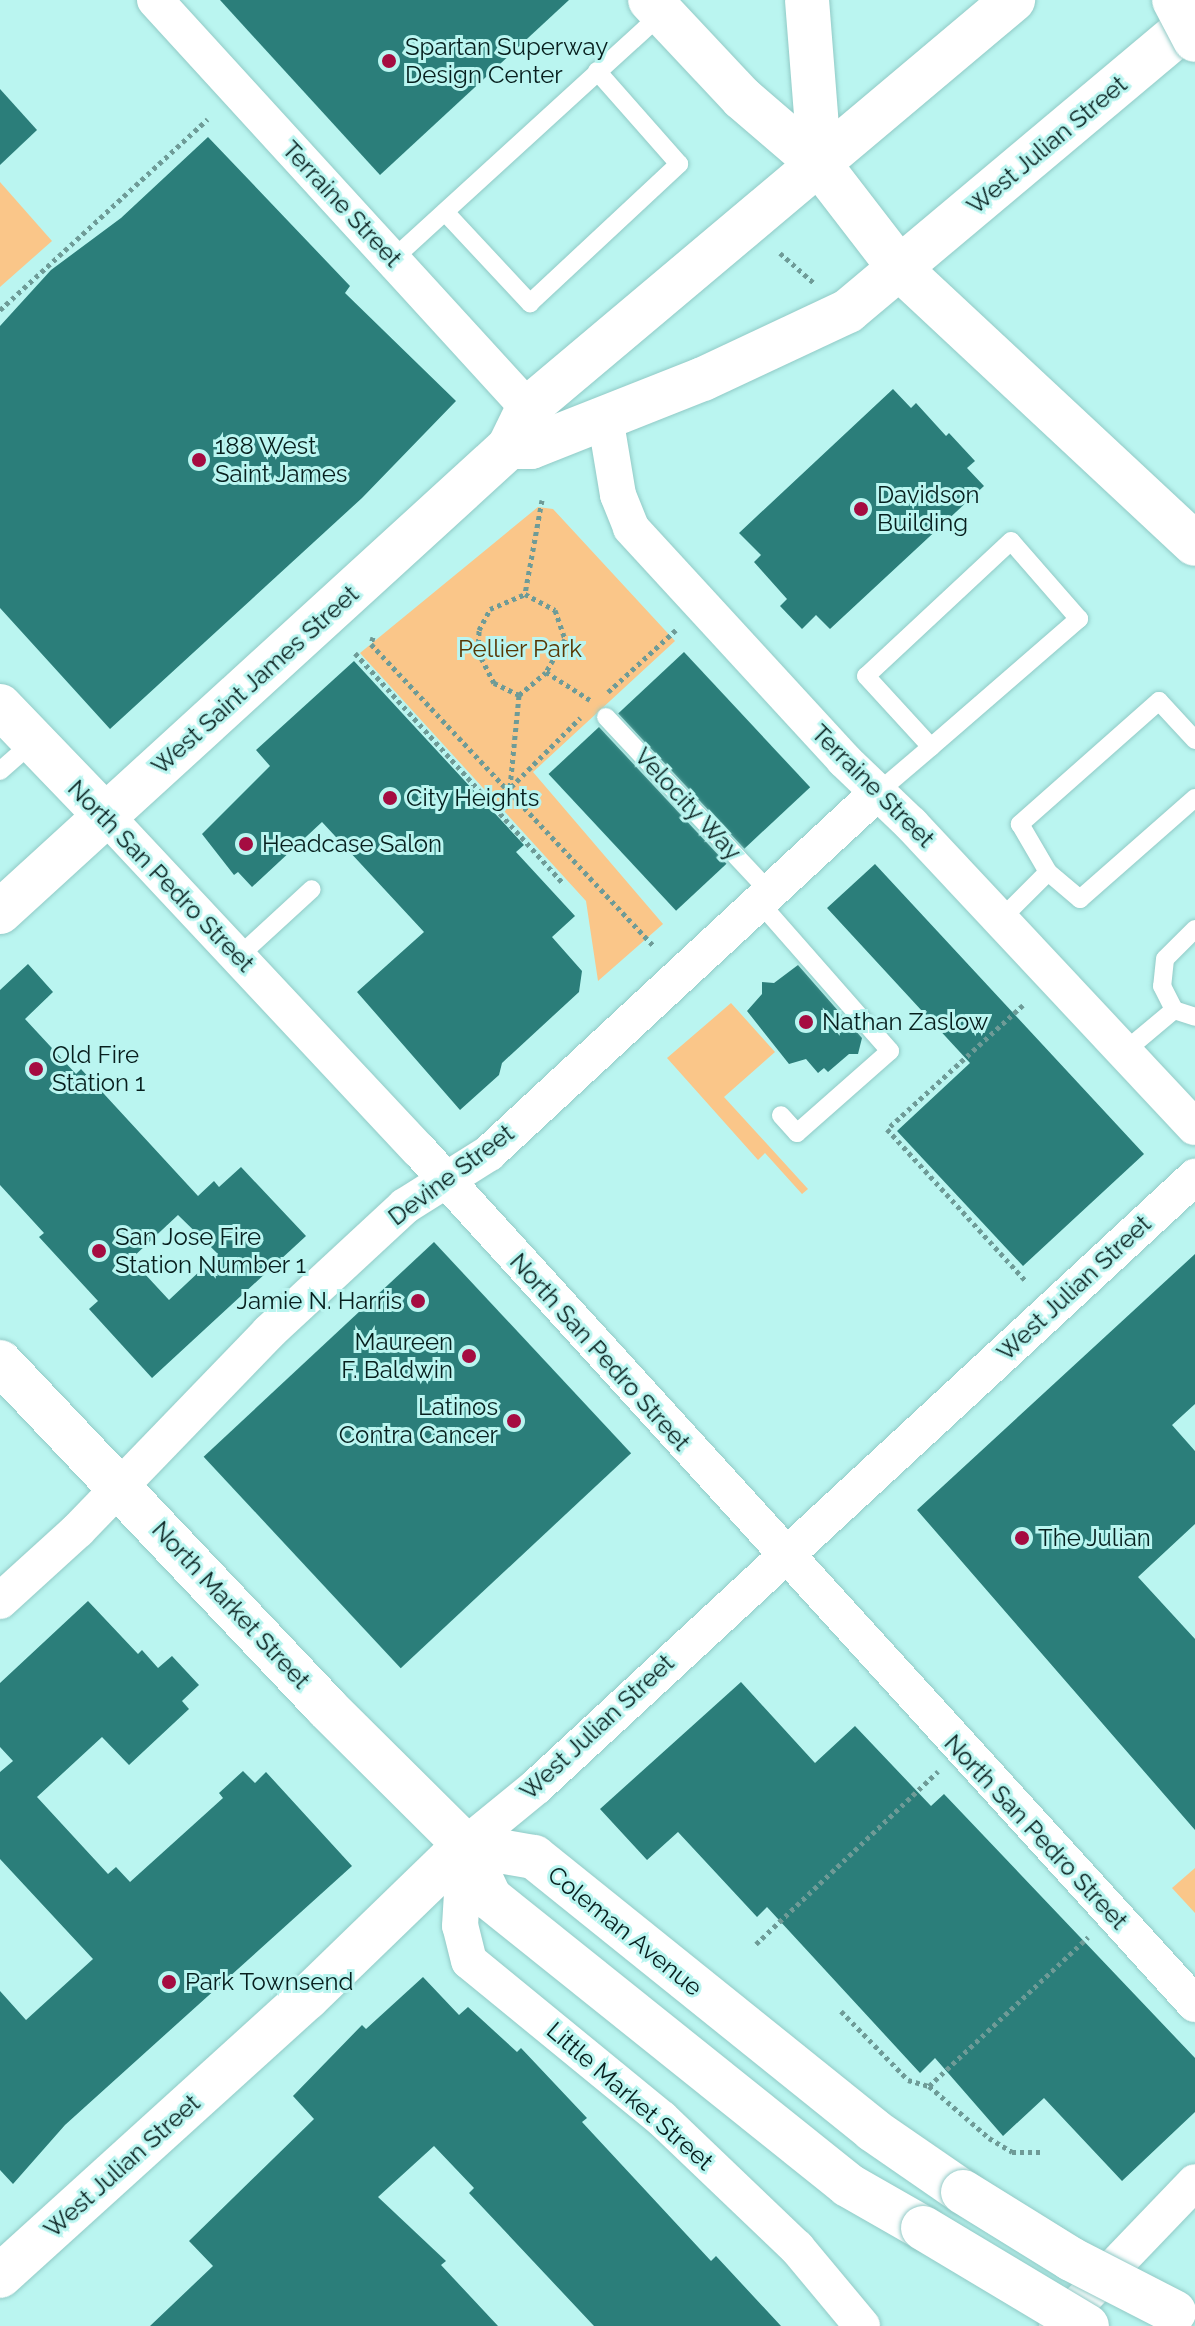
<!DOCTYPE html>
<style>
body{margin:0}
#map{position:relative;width:1195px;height:2326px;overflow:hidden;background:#baf5f0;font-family:Raleway,sans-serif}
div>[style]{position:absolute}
.green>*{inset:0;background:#fac689}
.building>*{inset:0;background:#2b7e7a;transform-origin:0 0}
.path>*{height:5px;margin-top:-2.5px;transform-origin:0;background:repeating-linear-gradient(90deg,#6e9b97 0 4px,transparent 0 8px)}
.roads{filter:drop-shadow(0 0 2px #91cac6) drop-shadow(0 0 2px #91cac6)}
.lane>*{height:18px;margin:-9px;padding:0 9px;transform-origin:9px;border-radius:9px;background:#fff}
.street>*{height:36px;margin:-18px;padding:0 18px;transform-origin:18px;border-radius:18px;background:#fff}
.secondary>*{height:44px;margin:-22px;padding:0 22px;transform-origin:22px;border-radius:22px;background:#fff}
.primary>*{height:44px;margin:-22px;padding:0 22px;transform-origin:22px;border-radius:22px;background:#fff}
.highway>*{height:44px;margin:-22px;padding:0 22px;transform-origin:22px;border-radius:22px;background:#fff}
.bridges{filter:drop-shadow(0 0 2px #91cac6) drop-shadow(0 0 2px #91cac6)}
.primary-bridge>*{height:44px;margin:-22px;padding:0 22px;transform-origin:22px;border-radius:22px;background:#fff}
.highway-bridge>*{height:44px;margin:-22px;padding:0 22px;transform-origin:22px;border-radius:22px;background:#fff}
.dots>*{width:22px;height:22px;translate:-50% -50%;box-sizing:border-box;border:4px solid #baf5f0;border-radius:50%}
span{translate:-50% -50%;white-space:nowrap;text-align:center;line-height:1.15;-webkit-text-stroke:6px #baf5f0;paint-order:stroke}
.poi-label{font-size:24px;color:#071f1e}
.left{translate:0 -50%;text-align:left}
.right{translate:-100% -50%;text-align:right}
.street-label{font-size:24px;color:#071f1e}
.park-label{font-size:24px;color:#583704}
</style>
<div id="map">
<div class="green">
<div style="clip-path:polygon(0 182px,52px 241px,0 287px)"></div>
<div style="clip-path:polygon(538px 507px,553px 509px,675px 641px,533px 772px,663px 924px,598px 981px,586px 901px,360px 653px)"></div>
<div style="clip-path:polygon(731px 1003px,775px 1052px,724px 1097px,808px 1189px,802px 1194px,765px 1153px,758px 1160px,667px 1058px)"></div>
<div style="clip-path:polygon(1195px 1868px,1195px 1913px,1172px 1888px)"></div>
</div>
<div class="building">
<div style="clip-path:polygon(220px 0,569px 0,380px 175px)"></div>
<div style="clip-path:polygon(0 89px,37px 130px,0 165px)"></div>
<div style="clip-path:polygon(208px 137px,350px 286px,345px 293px,456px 401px,362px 498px,110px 729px,0 608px,0 326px,51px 270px,121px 218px)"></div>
<div style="clip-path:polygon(893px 389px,911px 408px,916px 403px,946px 436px,949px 433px,975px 461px,967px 468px,984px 486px,830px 629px,816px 615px,802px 629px,780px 606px,787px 599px,754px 562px,761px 555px,739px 533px)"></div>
<div style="left:684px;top:652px;width:185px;height:90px;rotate:47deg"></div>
<div style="clip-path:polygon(354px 661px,524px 845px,516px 852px,575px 916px,552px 937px,582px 971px,579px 992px,502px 1063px,499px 1075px,460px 1110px,357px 992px,424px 932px,322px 822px,252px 887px,238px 872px,234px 875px,202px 834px,270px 766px,256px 750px)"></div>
<div style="left:599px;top:727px;width:187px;height:69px;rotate:47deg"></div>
<div style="clip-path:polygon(875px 864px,1144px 1154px,1023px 1266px,897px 1131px,970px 1063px,827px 908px)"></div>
<div style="clip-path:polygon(evenodd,28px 964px,53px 992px,25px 1019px,76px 1074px,81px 1069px,198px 1196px,214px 1181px,219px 1187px,241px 1167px,306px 1236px,152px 1378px,89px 1309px,98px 1301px,39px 1237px,44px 1233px,0 1185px,0 990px,28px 964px,178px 1215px,218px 1254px,169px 1300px,131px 1259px,178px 1215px)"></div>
<div style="clip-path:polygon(798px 965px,862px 1038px,858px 1054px,849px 1054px,828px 1072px,824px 1068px,818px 1073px,806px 1059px,789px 1064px,747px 1011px,762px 994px,762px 982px,774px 983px)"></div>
<div style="left:434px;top:1242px;width:289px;height:315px;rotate:47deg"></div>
<div style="clip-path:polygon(1195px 1254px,1195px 1404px,1172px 1425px,1195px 1451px,1195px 1524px,1138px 1577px,1195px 1639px,1195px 1830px,917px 1510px)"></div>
<div style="clip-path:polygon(88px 1601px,138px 1654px,142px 1650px,158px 1668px,172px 1656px,199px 1685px,182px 1701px,189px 1709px,129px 1765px,102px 1737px,37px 1797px,108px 1874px,116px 1867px,130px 1882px,223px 1798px,219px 1793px,243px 1771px,255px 1783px,266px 1772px,352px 1866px,65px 2125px,13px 2184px,0 2170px,0 1991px,26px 2020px,93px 1959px,0 1859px,0 1772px,13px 1761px,0 1747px,0 1683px)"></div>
<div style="clip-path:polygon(741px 1682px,815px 1763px,855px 1726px,931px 1806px,944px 1794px,1195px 2058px,1195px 2112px,1122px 2181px,1044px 2098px,1003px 2136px,935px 2058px,920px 2073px,767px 1907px,757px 1917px,678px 1832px,647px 1860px,600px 1809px)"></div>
<div style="clip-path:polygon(423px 1977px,459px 2015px,468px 2007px,517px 2052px,521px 2048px,587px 2118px,582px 2122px,711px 2261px,716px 2256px,781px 2326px,594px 2326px,469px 2193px,474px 2188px,434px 2146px,378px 2197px,446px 2261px,441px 2265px,498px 2326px,150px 2326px,213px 2266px,189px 2241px,314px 2119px,293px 2096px,362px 2025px,366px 2029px)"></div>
</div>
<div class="path">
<div style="left:780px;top:253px;width:47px;rotate:41.5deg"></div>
<div style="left:0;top:310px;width:282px;rotate:-42.6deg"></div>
<div style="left:542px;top:500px;width:96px;rotate:100.3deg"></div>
<div style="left:525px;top:594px;width:34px;rotate:28deg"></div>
<div style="left:555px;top:610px;width:31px;rotate:71deg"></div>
<div style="left:565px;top:639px;width:38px;rotate:120deg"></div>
<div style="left:373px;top:637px;width:7px;rotate:106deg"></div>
<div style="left:371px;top:644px;width:412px;rotate:46.9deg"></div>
<div style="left:355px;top:653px;width:312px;rotate:47.9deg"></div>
<div style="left:608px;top:692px;width:92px;rotate:-42.4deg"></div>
<div style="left:519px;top:695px;width:35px;rotate:-40deg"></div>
<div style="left:546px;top:672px;width:52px;rotate:32.5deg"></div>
<div style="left:510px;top:787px;width:92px;rotate:-84.4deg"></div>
<div style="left:519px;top:695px;width:28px;rotate:-154deg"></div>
<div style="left:494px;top:683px;width:36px;rotate:-117deg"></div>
<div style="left:478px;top:651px;width:21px;rotate:-87deg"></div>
<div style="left:479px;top:630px;width:24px;rotate:-62deg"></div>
<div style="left:490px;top:609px;width:38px;rotate:-23deg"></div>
<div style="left:511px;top:787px;width:98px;rotate:-45deg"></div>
<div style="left:1023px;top:1005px;width:184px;rotate:137.6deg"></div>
<div style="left:887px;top:1129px;width:205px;rotate:47.6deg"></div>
<div style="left:756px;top:1944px;width:251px;rotate:-43.5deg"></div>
<div style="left:841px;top:2011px;width:96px;rotate:45.8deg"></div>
<div style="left:908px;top:2080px;width:22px;rotate:16deg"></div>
<div style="left:929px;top:2086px;width:218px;rotate:-43.1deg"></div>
<div style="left:929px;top:2086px;width:79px;rotate:40.9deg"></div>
<div style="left:989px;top:2138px;width:27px;rotate:31deg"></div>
<div style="left:1012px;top:2152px;width:32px"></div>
</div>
<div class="roads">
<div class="lane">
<div style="left:445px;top:212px;width:125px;rotate:47deg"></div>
<div style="left:530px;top:303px;width:204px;rotate:-43deg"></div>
<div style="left:679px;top:164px;width:124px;rotate:-131.4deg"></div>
<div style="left:393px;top:259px;width:365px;rotate:-42.4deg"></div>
<div style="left:606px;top:717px;width:240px;rotate:46.9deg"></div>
<div style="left:1195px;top:740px;width:53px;rotate:-132.7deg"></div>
<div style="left:1159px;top:701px;width:186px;rotate:138.5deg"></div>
<div style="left:1020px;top:824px;width:56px;rotate:59.7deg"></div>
<div style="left:1048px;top:872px;width:42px;rotate:40.2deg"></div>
<div style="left:1080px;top:899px;width:153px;rotate:-41.3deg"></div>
<div style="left:0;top:771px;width:44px;rotate:-41.3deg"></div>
<div style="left:877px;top:793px;width:71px;rotate:-40.4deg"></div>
<div style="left:931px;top:747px;width:196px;rotate:-40.9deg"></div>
<div style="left:1079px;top:619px;width:103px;rotate:-131.1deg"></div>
<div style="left:1011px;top:541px;width:198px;rotate:137deg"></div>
<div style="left:866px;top:676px;width:96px;rotate:47.5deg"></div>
<div style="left:760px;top:903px;width:197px;rotate:48.7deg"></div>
<div style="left:890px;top:1051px;width:124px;rotate:138.6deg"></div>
<div style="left:797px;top:1133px;width:24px;rotate:-132deg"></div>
<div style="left:1001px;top:919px;width:66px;rotate:-45deg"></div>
<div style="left:1195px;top:929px;width:42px;rotate:135deg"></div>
<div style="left:1165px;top:959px;width:27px;rotate:96deg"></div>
<div style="left:1162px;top:986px;width:27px;rotate:63deg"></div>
<div style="left:1174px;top:1010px;width:22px;rotate:18deg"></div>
<div style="left:238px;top:957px;width:100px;rotate:-42.6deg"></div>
<div style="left:1125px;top:1051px;width:64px;rotate:-39.9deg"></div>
</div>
<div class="street">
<div style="left:155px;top:0;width:553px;rotate:47.57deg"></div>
<div style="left:605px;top:417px;width:79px;rotate:80.5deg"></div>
<div style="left:618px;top:495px;width:35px;rotate:68deg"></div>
<div style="left:631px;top:528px;width:315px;rotate:47.4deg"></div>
<div style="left:844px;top:760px;width:93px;rotate:43.7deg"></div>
<div style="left:911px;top:824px;width:415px;rotate:46.9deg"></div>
<div style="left:106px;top:816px;width:458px;rotate:46.9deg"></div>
<div style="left:419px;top:1150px;width:1154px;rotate:47.74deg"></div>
<div style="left:0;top:1601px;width:105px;rotate:-42.3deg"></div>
<div style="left:78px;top:1530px;width:275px;rotate:-46deg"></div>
<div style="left:269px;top:1332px;width:185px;rotate:-42.8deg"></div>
<div style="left:405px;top:1206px;width:99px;rotate:-32.2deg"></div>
<div style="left:489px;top:1153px;width:529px;rotate:-42.86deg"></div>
<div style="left:862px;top:2326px;width:102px;rotate:-129.8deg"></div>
<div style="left:797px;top:2248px;width:187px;rotate:-136.3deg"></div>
<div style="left:662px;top:2119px;width:249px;rotate:-140.7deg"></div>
<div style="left:469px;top:1961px;width:36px;rotate:-104deg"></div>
<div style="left:460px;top:1926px;width:81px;rotate:-86.5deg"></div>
<div style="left:465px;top:1845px;width:93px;rotate:-39.3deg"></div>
<div style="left:537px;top:1786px;width:897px;rotate:-42.79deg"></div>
<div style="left:1057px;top:2326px;width:199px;rotate:-46.2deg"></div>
</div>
<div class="secondary">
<div style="left:650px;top:0;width:134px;rotate:46.8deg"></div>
<div style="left:742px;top:98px;width:103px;rotate:40.7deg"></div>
<div style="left:820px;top:165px;width:131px;rotate:52.4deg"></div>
<div style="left:509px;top:447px;width:22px"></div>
<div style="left:531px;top:447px;width:185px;rotate:-21.6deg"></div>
<div style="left:703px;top:379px;width:160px;rotate:-25.1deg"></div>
<div style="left:848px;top:311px;width:453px;rotate:-40deg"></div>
<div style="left:0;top:706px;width:153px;rotate:46.1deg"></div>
<div style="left:0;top:912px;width:689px;rotate:-42.41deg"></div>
<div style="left:509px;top:447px;width:43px;rotate:-64deg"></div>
<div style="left:528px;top:408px;width:634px;rotate:-40.07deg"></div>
<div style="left:0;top:2276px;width:414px;rotate:-42.2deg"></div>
<div style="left:307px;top:1998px;width:220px;rotate:-44.1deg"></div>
</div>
<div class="primary">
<div style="left:0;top:1362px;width:475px;rotate:46.6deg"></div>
<div style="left:326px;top:1707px;width:196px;rotate:44.8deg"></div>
<div style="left:465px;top:1845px;width:59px;rotate:64.7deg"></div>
<div style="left:490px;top:1898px;width:459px;rotate:38.7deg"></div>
<div style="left:848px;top:2185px;width:86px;rotate:29.8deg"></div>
<div style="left:465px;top:1845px;width:70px;rotate:9.9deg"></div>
<div style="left:534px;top:1857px;width:435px;rotate:38.8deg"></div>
<div style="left:873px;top:2130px;width:109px;rotate:34.6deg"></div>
</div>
<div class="highway">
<div style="left:807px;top:0;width:166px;rotate:85.5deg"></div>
<div style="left:900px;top:269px;width:403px;rotate:43deg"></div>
</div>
</div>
<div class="bridges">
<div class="primary-bridge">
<div style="left:963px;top:2192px;width:127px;rotate:31.8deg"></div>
<div style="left:1071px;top:2259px;width:116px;rotate:27.2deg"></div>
<div style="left:923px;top:2228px;width:191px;rotate:30.9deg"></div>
</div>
<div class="highway-bridge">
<div style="left:1174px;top:0;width:45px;rotate:62.3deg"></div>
</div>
</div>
<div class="dots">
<div style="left:389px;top:61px;background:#a50c41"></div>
<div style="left:199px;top:460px;background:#a50c41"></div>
<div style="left:861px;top:509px;background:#a50c41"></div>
<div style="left:390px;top:798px;background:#a50c41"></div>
<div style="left:246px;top:844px;background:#a50c41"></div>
<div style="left:806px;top:1022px;background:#a50c41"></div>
<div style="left:36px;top:1069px;background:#a50c41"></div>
<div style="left:99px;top:1251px;background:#a50c41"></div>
<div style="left:418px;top:1301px;background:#a50c41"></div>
<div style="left:469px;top:1356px;background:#a50c41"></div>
<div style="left:514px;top:1421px;background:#a50c41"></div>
<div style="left:1022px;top:1538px;background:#a50c41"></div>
<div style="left:169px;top:1982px;background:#a50c41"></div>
</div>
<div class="poi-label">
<span class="left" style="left:405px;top:61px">Spartan Superway<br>Design Center</span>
<span class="left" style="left:215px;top:460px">188 West<br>Saint James</span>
<span class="left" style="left:877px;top:509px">Davidson<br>Building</span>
<span class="left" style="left:406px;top:798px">City Heights</span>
<span class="left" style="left:262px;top:844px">Headcase Salon</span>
<span class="left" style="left:822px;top:1022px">Nathan Zaslow</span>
<span class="left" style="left:52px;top:1069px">Old Fire<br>Station 1</span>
<span class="left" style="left:115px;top:1251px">San Jose Fire<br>Station Number 1</span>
<span class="right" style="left:402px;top:1301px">Jamie N. Harris</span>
<span class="right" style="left:453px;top:1356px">Maureen<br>F. Baldwin</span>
<span class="right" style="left:498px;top:1421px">Latinos<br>Contra Cancer</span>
<span class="left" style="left:1038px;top:1538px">The Julian</span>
<span class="left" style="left:185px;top:1982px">Park Townsend</span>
</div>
<div class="street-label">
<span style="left:1047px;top:145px;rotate:-40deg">West Julian Street</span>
<span style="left:342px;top:204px;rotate:47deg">Terraine Street</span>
<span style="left:255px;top:680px;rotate:-42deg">West Saint James Street</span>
<span style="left:873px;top:786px;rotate:45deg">Terraine Street</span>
<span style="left:688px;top:804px;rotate:47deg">Velocity Way</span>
<span style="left:161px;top:876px;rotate:46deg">North San Pedro Street</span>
<span style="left:451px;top:1175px;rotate:-37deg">Devine Street</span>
<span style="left:1074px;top:1288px;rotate:-43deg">West Julian Street</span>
<span style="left:600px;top:1352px;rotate:48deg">North San Pedro Street</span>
<span style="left:231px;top:1605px;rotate:47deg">North Market Street</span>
<span style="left:597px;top:1727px;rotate:-43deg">West Julian Street</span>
<span style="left:1036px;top:1832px;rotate:47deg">North San Pedro Street</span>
<span style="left:625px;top:1931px;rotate:39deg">Coleman Avenue</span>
<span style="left:630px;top:2096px;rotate:41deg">Little Market Street</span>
<span style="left:122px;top:2166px;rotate:-42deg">West Julian Street</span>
</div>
<div class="park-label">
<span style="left:520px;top:649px">Pellier Park</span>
</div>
</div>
